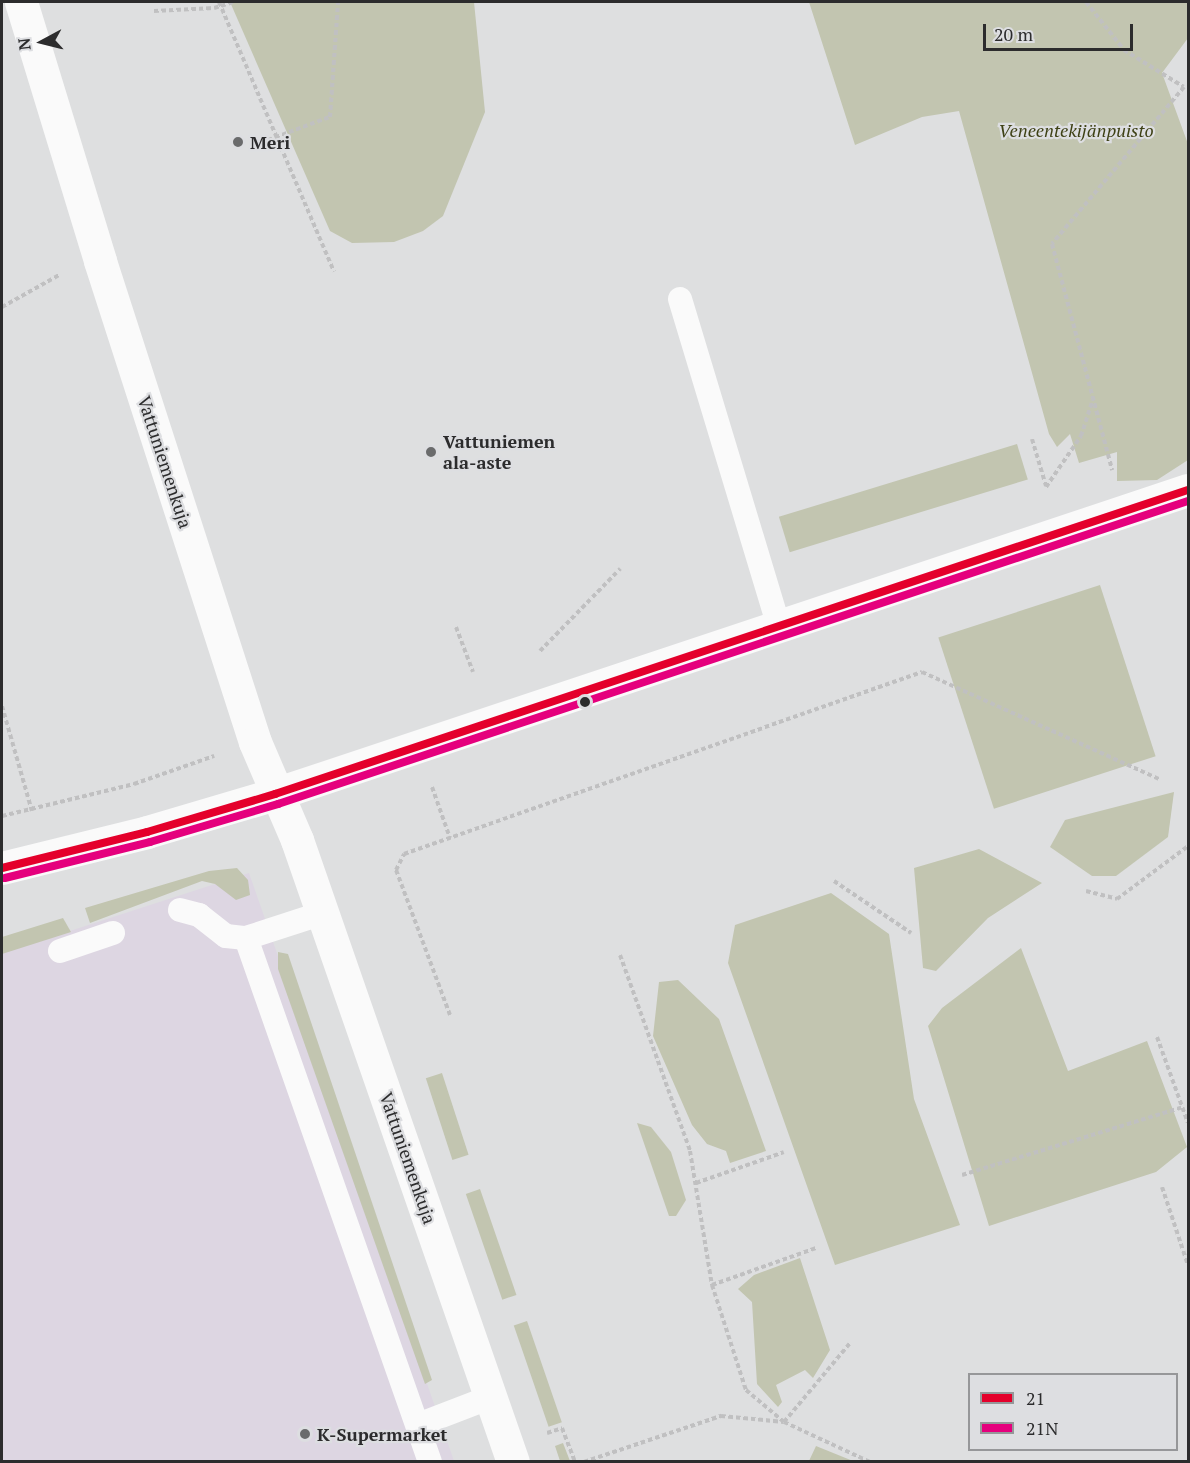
<!DOCTYPE html>
<meta charset="utf-8">
<style>
body{margin:0}
#map{position:relative;width:1190px;height:1463px;overflow:hidden;background:#dedfe0;font-family:"PT Serif",serif}
div>[style]{position:absolute}
.industrial>*{inset:0;background:#ddd6e2}
.green>*{inset:0;background:#c2c5b0;transform-origin:0 0}
.path>*{height:4px;margin-top:-2px;transform-origin:0;background:repeating-linear-gradient(90deg,#c0c0c1 0 4.5px,transparent 0 7.5px)}
.service>*{height:24px;margin:-12px;padding:0 12px;transform-origin:12px;border-radius:12px;background:#fafafa}
.minor>*{height:33px;margin:-16.5px;padding:0 16.5px;transform-origin:16.5px;border-radius:16.5px;background:#fafafa}
.tertiary>*{height:33px;margin:-16.5px;padding:0 16.5px;transform-origin:16.5px;border-radius:16.5px;background:#fafafa}
.bus-1>*{height:8px;margin:-4px;padding:0 4px;transform-origin:4px;border-radius:4px;background:#e4002b}
.bus-2>*{height:8px;margin:-4px;padding:0 4px;transform-origin:4px;border-radius:4px;background:#e5007d}
.dots>*{width:16px;height:16px;translate:-50% -50%;box-sizing:border-box;border:3px solid #dddee1;border-radius:50%}
span{translate:-50% -50%;white-space:nowrap;text-align:center;line-height:1.15;-webkit-text-stroke:4.5px #dddee1;paint-order:stroke}
.park-label{font-size:18px;color:#3e4115;font-style:italic}
.poi-label{font-size:18px;color:#2c2c2d;font-weight:700}
.left{translate:0 -50%;text-align:left}
.street-label{font-size:18px;color:#2c2c2d}
.frame{position:absolute;inset:0;border:3px solid #2c2c2d;pointer-events:none}
.legend{position:absolute;left:968px;top:1373px;width:210px;height:78px;box-sizing:border-box;background:#dddee1;border:2px solid #969799;margin:0;padding:8px 10px;list-style:none;font-size:18px;color:#2c2c2d}
.legend li{display:flex;align-items:center;gap:12px;height:30px}
.legend b{width:30px;border:2px solid #969799}
.north{position:absolute;left:12px;top:12px;width:60px;height:60px;-webkit-text-stroke:4px #dddee1;paint-order:stroke;rotate:263deg;font-size:16px;font-weight:700;line-height:24px;text-align:center;color:#2c2c2d}
.north::after{content:'';display:block;margin:auto;width:21px;height:27px;background:#2c2c2d;clip-path:polygon(50% 0,100% 100%,50% 72%,0 100%)}
.scale{position:absolute;left:983px;top:24px;width:150px;height:27px;box-sizing:border-box;border:3px solid #2c2c2d;border-top:0;padding-left:8px;font-size:18px;line-height:21px;white-space:nowrap;color:#2c2c2d;-webkit-text-stroke:4px #dddee1;paint-order:stroke}
</style>
<div id="map">
<div class="industrial">
<div style="clip-path:polygon(249px 873px,454px 1461px,2px 1461px,2px 953px)"></div>
</div>
<div class="green">
<div style="clip-path:polygon(230px 2px,474px 2px,485px 112px,443px 216px,423px 231px,394px 242px,352px 243px,330px 231px)"></div>
<div style="clip-path:polygon(809px 2px,1188px 2px,1188px 38px,1162px 73px,1188px 144px,1188px 460px,1157px 480px,1117px 481px,1117px 452px,1079px 463px,1070px 434px,1057px 447px,1049px 434px,959px 111px,922px 117px,855px 145px)"></div>
<div style="left:1017px;top:444px;width:37px;height:249px;rotate:73deg"></div>
<div style="left:1100px;top:585px;width:180px;height:170px;rotate:72deg"></div>
<div style="clip-path:polygon(1174px 792px,1168px 837px,1116px 876px,1092px 876px,1050px 847px,1065px 820px)"></div>
<div style="clip-path:polygon(979px 849px,1042px 883px,988px 918px,936px 971px,923px 968px,914px 868px)"></div>
<div style="clip-path:polygon(237px 868px,248px 880px,250px 895px,236px 900px,215px 884px,202px 881px,90px 923px,85px 908px,209px 871px)"></div>
<div style="clip-path:polygon(831px 893px,889px 934px,914px 1099px,960px 1225px,835px 1265px,728px 963px,735px 925px)"></div>
<div style="clip-path:polygon(63px 918px,71px 932px,2px 954px,2px 937px)"></div>
<div style="clip-path:polygon(1021px 948px,1068px 1071px,1147px 1041px,1187px 1147px,1156px 1172px,989px 1226px,928px 1026px,942px 1008px)"></div>
<div style="clip-path:polygon(278px 952px,288px 954px,432px 1380px,425px 1384px,278px 969px)"></div>
<div style="clip-path:polygon(678px 980px,719px 1019px,766px 1151px,730px 1163px,726px 1151px,707px 1144px,692px 1125px,653px 1036px,659px 982px)"></div>
<div style="left:442px;top:1073px;width:86px;height:17px;rotate:72deg"></div>
<div style="clip-path:polygon(637px 1123px,651px 1127px,671px 1152px,686px 1200px,676px 1216px,669px 1216px)"></div>
<div style="left:480px;top:1189px;width:112px;height:15px;rotate:71deg"></div>
<div style="clip-path:polygon(800px 1258px,830px 1350px,813px 1378px,805px 1370px,776px 1385px,782px 1402px,778px 1407px,757px 1384px,752px 1302px,738px 1289px,754px 1275px)"></div>
<div style="left:527px;top:1321px;width:107px;height:14px;rotate:71deg"></div>
<div style="clip-path:polygon(563px 1443px,570px 1461px,560px 1461px,555px 1446px)"></div>
<div style="clip-path:polygon(816px 1446px,853px 1461px,809px 1461px)"></div>
</div>
<div class="path">
<div style="left:219px;top:2px;width:293px;rotate:66.9deg"></div>
<div style="left:1086px;top:2px;width:61px;rotate:51.6deg"></div>
<div style="left:1124px;top:50px;width:70px;rotate:31.7deg"></div>
<div style="left:1184px;top:87px;width:205px;rotate:130.1deg"></div>
<div style="left:1052px;top:244px;width:234px;rotate:75.1deg"></div>
<div style="left:154px;top:11px;width:60px;rotate:-2.9deg"></div>
<div style="left:214px;top:8px;width:21px;rotate:-17deg"></div>
<div style="left:268px;top:140px;width:66px;rotate:-20.4deg"></div>
<div style="left:330px;top:117px;width:115px;rotate:-86deg"></div>
<div style="left:2px;top:307px;width:65px;rotate:-29.3deg"></div>
<div style="left:1032px;top:439px;width:49px;rotate:73.4deg"></div>
<div style="left:1046px;top:487px;width:62px;rotate:-55.5deg"></div>
<div style="left:1081px;top:436px;width:38px;rotate:-72deg"></div>
<div style="left:456px;top:627px;width:48px;rotate:69.3deg"></div>
<div style="left:540px;top:651px;width:115px;rotate:-45.7deg"></div>
<div style="left:2px;top:706px;width:109px;rotate:74.1deg"></div>
<div style="left:432px;top:787px;width:54px;rotate:70.6deg"></div>
<div style="left:2px;top:816px;width:136px;rotate:-13.6deg"></div>
<div style="left:134px;top:784px;width:85px;rotate:-19.3deg"></div>
<div style="left:834px;top:881px;width:93px;rotate:34deg"></div>
<div style="left:1086px;top:891px;width:32px;rotate:14deg"></div>
<div style="left:1117px;top:899px;width:89px;rotate:-36.7deg"></div>
<div style="left:620px;top:955px;width:208px;rotate:70.3deg"></div>
<div style="left:690px;top:1151px;width:136px;rotate:80.7deg"></div>
<div style="left:712px;top:1285px;width:110px;rotate:72.1deg"></div>
<div style="left:746px;top:1390px;width:50px;rotate:40.1deg"></div>
<div style="left:784px;top:1422px;width:103px;rotate:-50.1deg"></div>
<div style="left:450px;top:1015px;width:155px;rotate:-110.4deg"></div>
<div style="left:396px;top:870px;width:18px;rotate:-63deg"></div>
<div style="left:404px;top:854px;width:549px;rotate:-19.36deg"></div>
<div style="left:922px;top:672px;width:260px;rotate:24.3deg"></div>
<div style="left:1157px;top:1037px;width:91px;rotate:70.2deg"></div>
<div style="left:962px;top:1175px;width:231px;rotate:-17.1deg"></div>
<div style="left:696px;top:1183px;width:93px;rotate:-19.4deg"></div>
<div style="left:1162px;top:1187px;width:82px;rotate:71.6deg"></div>
<div style="left:712px;top:1285px;width:110px;rotate:-19.6deg"></div>
<div style="left:547px;top:1433px;width:16px;rotate:-18deg"></div>
<div style="left:562px;top:1428px;width:36px;rotate:69deg"></div>
<div style="left:584px;top:1462px;width:145px;rotate:-18.6deg"></div>
<div style="left:721px;top:1416px;width:63px;rotate:5.4deg"></div>
<div style="left:784px;top:1422px;width:95px;rotate:24.9deg"></div>
</div>
<div class="service">
<div style="left:680px;top:299px;width:342px;rotate:73.2deg"></div>
<div style="left:180px;top:910px;width:20px;rotate:15deg"></div>
<div style="left:199px;top:915px;width:34px;rotate:38deg"></div>
<div style="left:226px;top:936px;width:20px;rotate:6deg"></div>
<div style="left:246px;top:938px;width:81px;rotate:-18deg"></div>
<div style="left:246px;top:938px;width:555px;rotate:70.65deg"></div>
<div style="left:60px;top:951px;width:56px;rotate:-18.8deg"></div>
<div style="left:418px;top:1425px;width:78px;rotate:-21deg"></div>
</div>
<div class="minor">
<div style="left:21px;top:2px;width:271px;rotate:73deg"></div>
<div style="left:100px;top:261px;width:505px;rotate:72.14deg"></div>
<div style="left:255px;top:742px;width:107px;rotate:66.8deg"></div>
<div style="left:297px;top:840px;width:658px;rotate:70.85deg"></div>
</div>
<div class="tertiary">
<div style="left:2px;top:868px;width:149px;rotate:-13.9deg"></div>
<div style="left:147px;top:832px;width:134px;rotate:-16.5deg"></div>
<div style="left:275px;top:794px;width:962px;rotate:-18.42deg"></div>
</div>
<div class="bus-1">
<div style="left:2px;top:868px;width:149px;rotate:-13.9deg"></div>
<div style="left:147px;top:832px;width:134px;rotate:-16.5deg"></div>
<div style="left:275px;top:794px;width:962px;rotate:-18.42deg"></div>
</div>
<div class="bus-2">
<div style="left:5px;top:878px;width:149px;rotate:-13.9deg"></div>
<div style="left:150px;top:842px;width:134px;rotate:-16.5deg"></div>
<div style="left:278px;top:804px;width:959px;rotate:-18.42deg"></div>
</div>
<div class="dots">
<div style="left:238px;top:142px;background:#6a6b6c"></div>
<div style="left:431px;top:452px;background:#6a6b6c"></div>
<div style="left:585px;top:702px;background:#2c2c2d"></div>
<div style="left:305px;top:1434px;background:#6a6b6c"></div>
</div>
<div class="park-label">
<span style="left:1076px;top:130px">Veneentekijänpuisto</span>
</div>
<div class="poi-label">
<span class="left" style="left:250px;top:142px">Meri</span>
<span class="left" style="left:443px;top:452px">Vattuniemen<br>ala-aste</span>
<span class="left" style="left:317px;top:1434px">K-Supermarket</span>
</div>
<div class="street-label">
<span style="left:165px;top:462px;rotate:72deg">Vattuniemenkuja</span>
<span style="left:408px;top:1158px;rotate:71deg">Vattuniemenkuja</span>
</div>
<div class="frame"></div>
<ul class="legend">
<li><b style="height:8px;background:#e4002b"></b>21</li>
<li><b style="height:8px;background:#e5007d"></b>21N</li>
</ul>
<div class="north">N</div>
<div class="scale">20 m</div>
</div>
